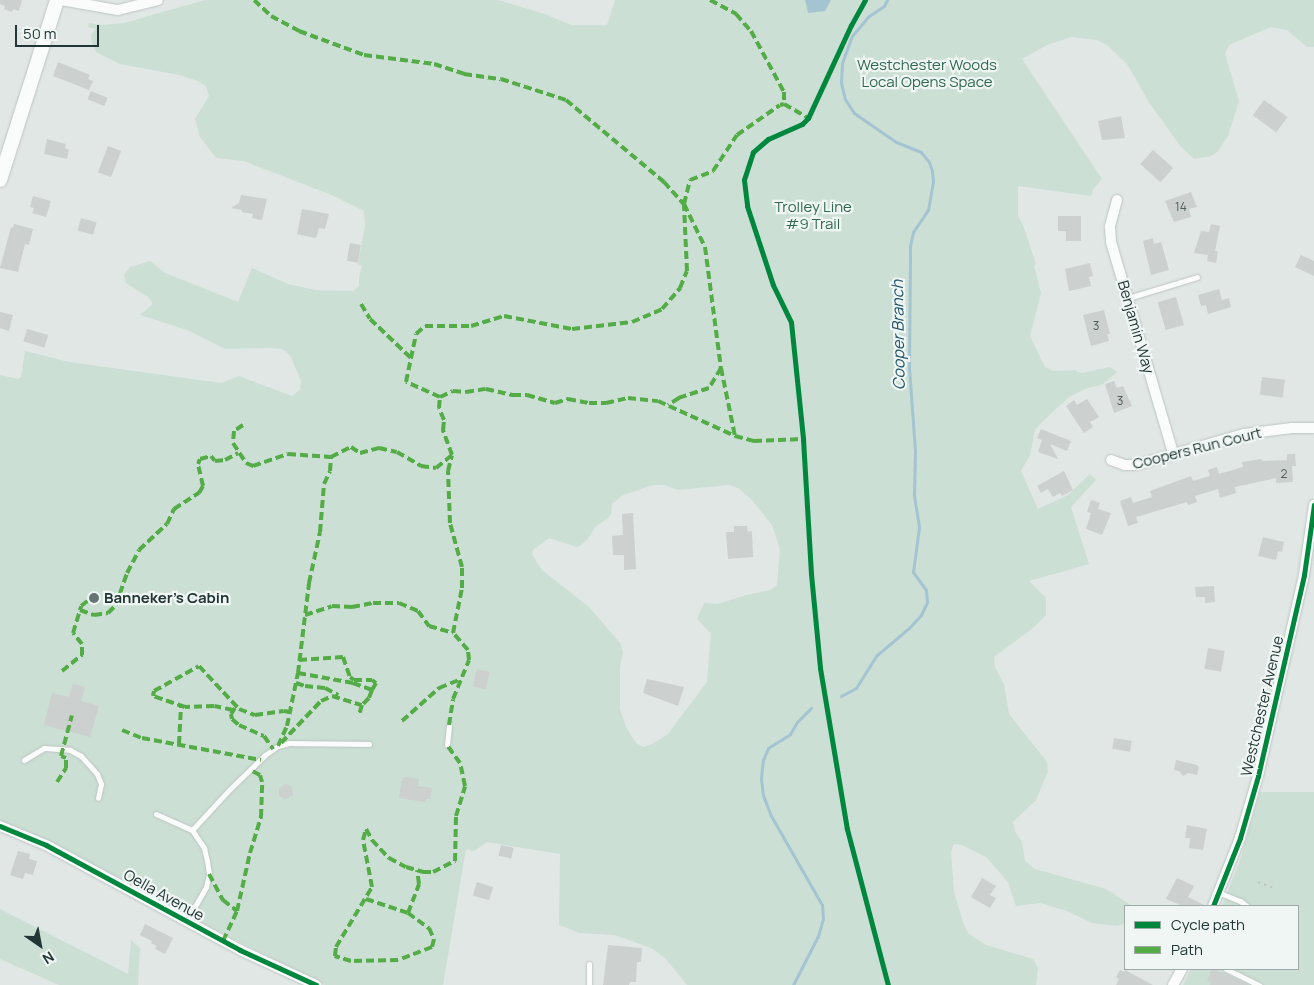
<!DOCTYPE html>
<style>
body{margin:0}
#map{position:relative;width:1314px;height:985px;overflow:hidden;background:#e1e7e5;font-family:Manrope,sans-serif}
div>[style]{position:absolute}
.green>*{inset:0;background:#cbdfd4}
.water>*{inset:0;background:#a5c4d1}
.stream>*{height:3px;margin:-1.5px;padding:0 1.5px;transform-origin:1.5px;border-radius:1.5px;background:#a5c4d1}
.building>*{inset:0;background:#ccd0cf;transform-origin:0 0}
.path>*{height:2px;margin-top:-1px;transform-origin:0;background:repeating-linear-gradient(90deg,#bfc7c5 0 2.5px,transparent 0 6.5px)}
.roads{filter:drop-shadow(0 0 1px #bec4c2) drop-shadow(0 0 1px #bec4c2)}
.lane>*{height:5px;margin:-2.5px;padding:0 2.5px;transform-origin:2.5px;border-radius:2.5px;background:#fafbfb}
.street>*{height:10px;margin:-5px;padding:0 5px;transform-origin:5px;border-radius:5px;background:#fafbfb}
.secondary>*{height:14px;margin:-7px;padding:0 7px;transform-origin:7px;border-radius:7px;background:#fafbfb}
.quiet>*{height:4px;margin-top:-2px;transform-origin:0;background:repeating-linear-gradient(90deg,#53ac45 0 8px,transparent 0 12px)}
.cycleway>*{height:5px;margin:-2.5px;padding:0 2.5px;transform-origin:2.5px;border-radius:2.5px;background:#00873e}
.dots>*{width:14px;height:14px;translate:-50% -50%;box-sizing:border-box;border:2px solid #eff6f3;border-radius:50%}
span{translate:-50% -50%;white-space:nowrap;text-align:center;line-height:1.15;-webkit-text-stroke:4.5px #eff6f3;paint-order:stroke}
.number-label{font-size:12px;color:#4c5d5c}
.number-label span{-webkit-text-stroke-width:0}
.park-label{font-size:15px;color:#306950}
.street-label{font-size:15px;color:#223735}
.poi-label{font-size:15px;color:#223735;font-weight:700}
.left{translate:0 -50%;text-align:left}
.water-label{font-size:16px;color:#22536c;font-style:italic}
.legend{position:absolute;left:1124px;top:905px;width:175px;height:65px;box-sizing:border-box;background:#eff6f3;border:1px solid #9daaa7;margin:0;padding:6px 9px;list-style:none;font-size:15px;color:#223735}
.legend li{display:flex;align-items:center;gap:10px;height:25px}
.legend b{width:25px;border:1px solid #9daaa7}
.north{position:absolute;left:15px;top:920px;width:50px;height:50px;-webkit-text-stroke:4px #eff6f3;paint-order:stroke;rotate:147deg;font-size:14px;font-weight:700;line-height:20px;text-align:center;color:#223735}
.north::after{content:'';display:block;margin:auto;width:18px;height:22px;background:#223735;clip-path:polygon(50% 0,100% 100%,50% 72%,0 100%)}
.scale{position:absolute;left:15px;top:25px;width:84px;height:22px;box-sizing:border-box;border:2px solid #223735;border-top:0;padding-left:6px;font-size:15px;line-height:18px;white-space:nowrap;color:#223735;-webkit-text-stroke:4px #eff6f3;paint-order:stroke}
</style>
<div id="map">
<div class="green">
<div style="clip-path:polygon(evenodd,205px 0,498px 0,545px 14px,571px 25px,607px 25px,615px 0,1314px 0,1314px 47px,1307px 47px,1287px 30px,1271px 27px,1229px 45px,1225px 54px,1239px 101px,1228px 136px,1218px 151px,1211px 156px,1194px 159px,1181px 147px,1150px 104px,1127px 64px,1107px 45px,1097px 40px,1071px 37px,1047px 45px,1022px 59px,1102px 179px,1094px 188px,1091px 196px,1018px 186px,1018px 216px,1023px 225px,1036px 264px,1034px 266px,1041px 293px,1030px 336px,1045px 367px,1053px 371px,1077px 370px,1076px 372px,1082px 373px,1110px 367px,1117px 372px,1103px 384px,1085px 389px,1069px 397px,1041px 423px,1035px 430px,1030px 455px,1021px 471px,1038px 509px,1068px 495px,1090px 474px,1096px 480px,1071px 507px,1089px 564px,1029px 581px,1046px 598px,1046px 615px,1033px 628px,994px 657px,995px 667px,1004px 684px,1009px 714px,1047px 762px,1048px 771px,1036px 800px,1013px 822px,1015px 831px,1022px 842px,1025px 861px,1035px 869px,1106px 889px,1132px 906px,1125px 906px,1125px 923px,1118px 926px,1092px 923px,1067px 911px,1040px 903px,1016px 906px,1008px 882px,986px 857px,962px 845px,954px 844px,951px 852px,954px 892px,964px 925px,969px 934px,986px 945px,1033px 959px,1038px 968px,1036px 985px,687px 985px,665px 958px,651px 948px,615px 935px,580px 933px,559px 925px,560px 854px,487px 842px,474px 851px,466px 849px,443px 985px,325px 985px,0 821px,0 375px,18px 379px,21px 377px,25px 351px,69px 362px,221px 383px,239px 376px,292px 396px,300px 390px,301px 381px,290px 355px,282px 349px,270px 348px,225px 349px,187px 330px,140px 315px,153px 304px,148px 297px,126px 283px,124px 275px,130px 267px,150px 261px,165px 273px,238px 302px,252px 268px,288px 284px,315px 290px,353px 291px,359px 286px,359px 277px,362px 266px,358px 264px,365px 225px,364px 211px,334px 196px,244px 161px,216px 158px,200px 137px,195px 119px,209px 96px,206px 86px,198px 81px,179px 75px,120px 64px,96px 52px,92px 44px,91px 35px,96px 29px,88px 27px,89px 23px,103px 25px,124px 23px,205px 0,654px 485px,664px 485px,678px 490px,728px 485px,738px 488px,751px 499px,772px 525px,780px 549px,777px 585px,770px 590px,746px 595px,718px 604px,704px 603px,697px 619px,711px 633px,707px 682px,668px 734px,652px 744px,643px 747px,636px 743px,626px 727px,620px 709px,620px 667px,623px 652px,620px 643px,589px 607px,542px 570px,532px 554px,533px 550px,549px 538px,577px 547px,581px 545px,588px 539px,595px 527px,608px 518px,611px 514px,612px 504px,623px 495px,654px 485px)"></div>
<div style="clip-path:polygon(1260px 792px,1314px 792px,1314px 985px,1183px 985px,1191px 969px,1298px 969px,1298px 906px,1222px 906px,1239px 863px)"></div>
<div style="clip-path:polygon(0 909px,128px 974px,131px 940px,140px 948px,138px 985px,59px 985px,0 959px)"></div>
</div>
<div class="water">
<div style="clip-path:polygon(805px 0,831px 0,825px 11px,808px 13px)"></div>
</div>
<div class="stream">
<div style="left:841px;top:696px;width:17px;rotate:-28deg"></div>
<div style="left:856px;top:688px;width:39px;rotate:-58deg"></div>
<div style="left:877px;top:655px;width:42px;rotate:-40.2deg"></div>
<div style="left:909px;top:628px;width:18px;rotate:-47deg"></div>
<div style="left:921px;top:615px;width:14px;rotate:-65deg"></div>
<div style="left:927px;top:602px;width:12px;rotate:-95deg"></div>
<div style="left:926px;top:590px;width:22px;rotate:-126deg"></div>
<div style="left:913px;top:572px;width:45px;rotate:-82.4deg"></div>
<div style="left:919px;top:527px;width:33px;rotate:-99deg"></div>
<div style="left:914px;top:494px;width:43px;rotate:-88.7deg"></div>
<div style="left:915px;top:451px;width:83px;rotate:-94.1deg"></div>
<div style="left:909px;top:368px;width:122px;rotate:-89.5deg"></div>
<div style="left:910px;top:246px;width:14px;rotate:-78deg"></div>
<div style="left:913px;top:232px;width:27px;rotate:-56deg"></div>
<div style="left:928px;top:210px;width:28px;rotate:-80deg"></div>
<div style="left:933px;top:182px;width:11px;rotate:-95deg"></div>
<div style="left:932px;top:171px;width:9px;rotate:-108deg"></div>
<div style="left:929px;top:162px;width:13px;rotate:-129deg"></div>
<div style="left:921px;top:152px;width:27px;rotate:-158deg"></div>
<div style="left:896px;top:142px;width:51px;rotate:-145.4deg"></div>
<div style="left:854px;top:113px;width:17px;rotate:-123deg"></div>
<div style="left:845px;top:99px;width:16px;rotate:-104deg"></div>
<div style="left:841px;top:83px;width:20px;rotate:-87deg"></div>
<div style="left:842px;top:63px;width:29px;rotate:-70deg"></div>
<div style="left:852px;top:36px;width:26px;rotate:-50deg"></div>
<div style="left:869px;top:16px;width:18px;rotate:-34deg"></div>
<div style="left:884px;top:6px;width:7px;rotate:-63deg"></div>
<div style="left:793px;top:985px;width:55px;rotate:-63deg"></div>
<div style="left:818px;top:936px;width:18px;rotate:-74deg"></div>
<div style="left:823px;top:919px;width:14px;rotate:-94deg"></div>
<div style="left:822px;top:905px;width:103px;rotate:-119.8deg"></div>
<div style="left:771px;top:816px;width:22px;rotate:-111deg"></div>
<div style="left:763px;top:795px;width:17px;rotate:-97deg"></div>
<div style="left:761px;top:778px;width:18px;rotate:-84deg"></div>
<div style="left:763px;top:760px;width:13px;rotate:-67deg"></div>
<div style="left:768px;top:748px;width:26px;rotate:-32deg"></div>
<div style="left:790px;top:734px;width:14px;rotate:-60deg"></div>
<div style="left:797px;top:722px;width:20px;rotate:-45deg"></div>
</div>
<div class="building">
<div style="clip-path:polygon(0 0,22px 0,19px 11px,13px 9px,12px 12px,4px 9px,5px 6px,0 4px)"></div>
<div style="clip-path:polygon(58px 62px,90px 75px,88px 79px,93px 81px,89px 90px,53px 76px)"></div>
<div style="left:91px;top:91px;width:18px;height:9px;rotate:22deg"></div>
<div style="left:1264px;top:100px;width:29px;height:19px;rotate:36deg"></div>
<div style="clip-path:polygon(1121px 116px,1125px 138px,1102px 140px,1098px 121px)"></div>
<div style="clip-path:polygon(47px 139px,66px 144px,65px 148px,69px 150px,67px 159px,44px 154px)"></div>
<div style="left:108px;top:146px;width:14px;height:28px;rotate:21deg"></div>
<div style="left:1153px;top:150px;width:27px;height:19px;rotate:42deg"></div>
<div style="clip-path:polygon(1191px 192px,1197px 207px,1189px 209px,1191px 217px,1174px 222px,1165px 201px)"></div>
<div style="clip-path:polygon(241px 195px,267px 199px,262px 220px,252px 218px,253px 214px,242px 212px,242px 210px,231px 208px,239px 203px)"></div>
<div style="clip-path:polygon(33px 196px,51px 201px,46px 217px,32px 213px,34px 208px,30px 207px)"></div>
<div style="clip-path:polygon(302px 209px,329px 214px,325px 229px,319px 228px,317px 236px,315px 238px,297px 234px)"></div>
<div style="clip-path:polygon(1058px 216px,1081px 216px,1081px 241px,1066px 241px,1066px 231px,1058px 231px)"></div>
<div style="left:81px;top:218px;width:16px;height:13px;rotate:15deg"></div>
<div style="clip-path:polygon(14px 224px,33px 229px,29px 245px,25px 244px,18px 272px,0 268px,11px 227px,13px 228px)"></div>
<div style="clip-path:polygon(1211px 224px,1220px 226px,1215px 251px,1218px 251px,1216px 263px,1207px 261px,1208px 255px,1194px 253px,1201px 231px,1209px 232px)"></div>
<div style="clip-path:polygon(1153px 238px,1154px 244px,1161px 242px,1169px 270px,1151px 275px,1143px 241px)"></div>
<div style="left:350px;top:243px;width:11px;height:18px;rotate:10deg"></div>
<div style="clip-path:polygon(1301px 255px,1314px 261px,1314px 276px,1295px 267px)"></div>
<div style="clip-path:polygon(1090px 263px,1093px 276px,1089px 277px,1091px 286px,1069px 291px,1065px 269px)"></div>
<div style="clip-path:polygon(1219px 289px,1222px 300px,1229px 298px,1231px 307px,1208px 314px,1206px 305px,1201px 306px,1198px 295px)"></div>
<div style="left:1176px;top:297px;width:29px;height:19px;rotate:74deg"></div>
<div style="clip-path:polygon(1104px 310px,1110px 334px,1107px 334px,1109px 341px,1091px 346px,1083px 315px)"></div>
<div style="clip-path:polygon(0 312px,13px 315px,9px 331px,0 328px)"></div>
<div style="left:27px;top:329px;width:22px;height:13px;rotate:16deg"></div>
<div style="left:1262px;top:377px;width:23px;height:18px;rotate:7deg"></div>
<div style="clip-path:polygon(1114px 381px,1117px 388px,1123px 386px,1132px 406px,1114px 413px,1105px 384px)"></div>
<div style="clip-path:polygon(1087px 399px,1099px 417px,1090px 422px,1093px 427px,1084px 433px,1066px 406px,1074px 400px,1077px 405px)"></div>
<div style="clip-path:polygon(1041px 429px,1071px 441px,1067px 451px,1050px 444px,1058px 459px,1038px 452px,1042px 440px,1037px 438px)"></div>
<div style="clip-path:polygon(1287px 454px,1295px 454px,1296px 466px,1292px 466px,1293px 482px,1276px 483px,1276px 478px,1235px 487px,1236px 493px,1220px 498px,1218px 489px,1195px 496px,1197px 502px,1188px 505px,1187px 502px,1136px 517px,1138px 523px,1128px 526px,1120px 501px,1131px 497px,1133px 503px,1152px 497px,1150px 491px,1191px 476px,1193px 481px,1210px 476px,1208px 470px,1217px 467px,1219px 474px,1243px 467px,1242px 462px,1261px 459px,1262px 461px,1287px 460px)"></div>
<div style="clip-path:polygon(1064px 471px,1073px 490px,1062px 496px,1060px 493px,1053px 497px,1048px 489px,1041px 493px,1037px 486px)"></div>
<div style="clip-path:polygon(1091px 500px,1100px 503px,1098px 509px,1111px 513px,1102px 535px,1086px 529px,1091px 513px,1087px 512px)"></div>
<div style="clip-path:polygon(633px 513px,636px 569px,624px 570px,624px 555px,613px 555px,612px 536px,623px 535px,622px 514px)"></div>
<div style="clip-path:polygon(734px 526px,747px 526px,748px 532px,752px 531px,753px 557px,728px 559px,726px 532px,734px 532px)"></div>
<div style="clip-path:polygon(1263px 537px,1284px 542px,1282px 552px,1278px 551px,1276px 560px,1258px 556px)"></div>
<div style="clip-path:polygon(1214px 586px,1215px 602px,1205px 603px,1205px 597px,1196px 597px,1195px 587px)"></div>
<div style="left:1208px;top:648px;width:17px;height:21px;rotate:10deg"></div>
<div style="left:477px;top:669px;width:13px;height:18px;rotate:13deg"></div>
<div style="clip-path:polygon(647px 679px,684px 687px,678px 706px,643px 693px)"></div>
<div style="clip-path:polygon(73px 684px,85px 687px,81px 701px,99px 706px,90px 737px,44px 725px,52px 693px,69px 697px)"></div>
<div style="left:1114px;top:738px;width:18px;height:11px;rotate:9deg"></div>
<div style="clip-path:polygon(1176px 760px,1197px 765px,1199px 767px,1197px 775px,1188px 773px,1183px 776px,1179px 771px,1174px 770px)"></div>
<div style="clip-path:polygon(406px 777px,419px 779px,418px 786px,432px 788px,430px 799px,426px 799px,425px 802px,399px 798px,402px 778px)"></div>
<div style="clip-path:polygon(286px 784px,292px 787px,293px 795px,286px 799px,279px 796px,279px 788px)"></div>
<div style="clip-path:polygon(1187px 825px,1207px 829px,1203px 850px,1189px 848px,1190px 838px,1185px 838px)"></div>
<div style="left:501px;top:845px;width:13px;height:11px;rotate:13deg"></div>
<div style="clip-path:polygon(18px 851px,30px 854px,29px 859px,37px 861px,33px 875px,25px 873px,23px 879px,10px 875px)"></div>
<div style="clip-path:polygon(982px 878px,996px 886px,990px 895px,996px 898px,990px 908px,971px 897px)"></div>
<div style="clip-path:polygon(1177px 878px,1194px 886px,1188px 897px,1206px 906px,1183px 906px,1166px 899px)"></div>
<div style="left:477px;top:882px;width:17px;height:14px;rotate:17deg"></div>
<div style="clip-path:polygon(145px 924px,173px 938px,165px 954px,155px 949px,157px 946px,151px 943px,152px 941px,140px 935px)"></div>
<div style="clip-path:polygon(608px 945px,642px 948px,641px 962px,637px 962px,636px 982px,630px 982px,629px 985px,603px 985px)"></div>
<div style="clip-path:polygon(1212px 969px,1214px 969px,1249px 985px,1210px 985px,1211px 982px,1207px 980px)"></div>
<div style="clip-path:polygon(1120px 970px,1124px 972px,1125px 970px,1153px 985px,1116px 985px,1119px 979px,1116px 977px)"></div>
</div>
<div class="path">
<div style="left:1258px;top:882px;width:17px;rotate:21deg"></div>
</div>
<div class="roads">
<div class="lane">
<div style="left:1128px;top:298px;width:72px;rotate:-16.9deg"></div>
<div style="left:447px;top:745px;width:20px;rotate:-84deg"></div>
<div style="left:24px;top:760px;width:23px;rotate:-31deg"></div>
<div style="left:44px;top:748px;width:26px;rotate:4deg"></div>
<div style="left:70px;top:750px;width:13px;rotate:29deg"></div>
<div style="left:81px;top:756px;width:24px;rotate:48deg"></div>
<div style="left:97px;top:774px;width:11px;rotate:68deg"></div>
<div style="left:101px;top:784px;width:14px;rotate:102deg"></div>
<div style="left:156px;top:814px;width:39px;rotate:24deg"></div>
<div style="left:192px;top:830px;width:22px;rotate:56deg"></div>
<div style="left:204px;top:848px;width:13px;rotate:77deg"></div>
<div style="left:207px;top:861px;width:13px;rotate:81deg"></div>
<div style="left:209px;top:874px;width:13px;rotate:103deg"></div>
<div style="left:206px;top:887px;width:40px;rotate:119.7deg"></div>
<div style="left:192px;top:830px;width:56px;rotate:-47.2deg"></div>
<div style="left:230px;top:789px;width:49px;rotate:-44.2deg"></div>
<div style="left:265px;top:755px;width:16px;rotate:-35deg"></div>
<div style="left:278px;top:746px;width:11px;rotate:-15deg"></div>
<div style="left:289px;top:743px;width:80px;rotate:0.7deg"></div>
<div style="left:1220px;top:893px;width:22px;rotate:22deg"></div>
<div style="left:1240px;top:901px;width:9px;rotate:36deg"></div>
<div style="left:1226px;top:969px;width:37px;rotate:26deg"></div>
<div style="left:589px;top:985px;width:21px;rotate:-90deg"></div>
</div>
<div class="street">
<div style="left:61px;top:0;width:58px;rotate:10deg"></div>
<div style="left:118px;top:10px;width:41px;rotate:-14deg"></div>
<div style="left:1117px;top:200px;width:28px;rotate:105deg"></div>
<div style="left:1110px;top:227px;width:15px;rotate:86deg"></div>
<div style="left:1111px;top:242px;width:220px;rotate:73.6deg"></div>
<div style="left:1111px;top:460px;width:15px;rotate:20deg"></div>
<div style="left:1125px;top:465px;width:11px"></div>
<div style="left:1136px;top:465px;width:112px;rotate:-16deg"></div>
<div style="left:1244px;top:434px;width:48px;rotate:-7.1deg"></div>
<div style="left:1292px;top:428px;width:22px"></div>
<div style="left:0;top:826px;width:50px;rotate:22.4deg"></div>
<div style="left:46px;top:845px;width:221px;rotate:28.4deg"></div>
<div style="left:240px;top:950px;width:84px;rotate:24.7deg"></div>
<div style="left:1213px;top:906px;width:73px;rotate:-68.3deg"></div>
<div style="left:1240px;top:838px;width:65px;rotate:-73.8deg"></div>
<div style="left:1258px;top:776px;width:206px;rotate:-77.1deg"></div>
<div style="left:1304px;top:575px;width:71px;rotate:-81.9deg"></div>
<div style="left:1173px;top:985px;width:18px;rotate:-61deg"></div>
</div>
<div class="secondary">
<div style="left:0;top:180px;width:189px;rotate:-72.4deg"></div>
</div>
</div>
<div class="quiet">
<div style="left:254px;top:0;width:23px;rotate:43deg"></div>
<div style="left:271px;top:16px;width:32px;rotate:28deg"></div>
<div style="left:299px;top:31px;width:69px;rotate:20.3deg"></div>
<div style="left:364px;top:55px;width:71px;rotate:7.3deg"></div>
<div style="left:434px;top:64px;width:32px;rotate:18deg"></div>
<div style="left:464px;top:74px;width:37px;rotate:8deg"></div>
<div style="left:501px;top:79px;width:68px;rotate:17.9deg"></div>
<div style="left:566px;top:100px;width:128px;rotate:39.9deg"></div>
<div style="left:664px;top:182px;width:30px;rotate:48deg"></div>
<div style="left:684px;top:204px;width:48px;rotate:64deg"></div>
<div style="left:705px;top:247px;width:122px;rotate:82.5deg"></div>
<div style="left:721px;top:368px;width:23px;rotate:121deg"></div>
<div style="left:709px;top:388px;width:32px;rotate:162deg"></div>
<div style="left:679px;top:398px;width:13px;rotate:148deg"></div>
<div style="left:710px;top:0;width:30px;rotate:28deg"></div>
<div style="left:736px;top:14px;width:23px;rotate:49deg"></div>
<div style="left:751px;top:31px;width:69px;rotate:61.6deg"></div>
<div style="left:784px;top:92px;width:12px;rotate:90deg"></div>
<div style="left:361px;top:304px;width:17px;rotate:59deg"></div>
<div style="left:370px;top:319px;width:57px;rotate:43.6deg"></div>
<div style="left:721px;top:368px;width:69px;rotate:78.4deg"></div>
<div style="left:440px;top:397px;width:37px;rotate:-156deg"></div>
<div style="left:406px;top:382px;width:49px;rotate:-78.2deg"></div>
<div style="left:416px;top:334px;width:12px;rotate:-42deg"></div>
<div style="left:425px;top:326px;width:46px"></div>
<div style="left:471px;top:326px;width:34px;rotate:-17deg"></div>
<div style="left:504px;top:316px;width:69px;rotate:10.8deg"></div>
<div style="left:572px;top:329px;width:60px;rotate:-6.7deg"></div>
<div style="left:632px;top:322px;width:33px;rotate:-23deg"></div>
<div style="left:662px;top:309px;width:28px;rotate:-49deg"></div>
<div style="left:680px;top:288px;width:18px;rotate:-68deg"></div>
<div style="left:687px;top:271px;width:67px;rotate:-92.6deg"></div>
<div style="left:684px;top:204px;width:25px;rotate:-76deg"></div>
<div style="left:690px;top:180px;width:25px;rotate:-21deg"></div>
<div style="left:713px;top:171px;width:43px;rotate:-56.3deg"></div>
<div style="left:737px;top:135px;width:52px;rotate:-34.9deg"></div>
<div style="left:780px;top:105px;width:4px;rotate:-14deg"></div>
<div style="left:784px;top:104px;width:28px;rotate:30deg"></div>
<div style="left:243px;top:425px;width:11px;rotate:146deg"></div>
<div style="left:234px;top:431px;width:12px;rotate:95deg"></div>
<div style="left:233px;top:443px;width:24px;rotate:57deg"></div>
<div style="left:246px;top:463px;width:8px;rotate:23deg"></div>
<div style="left:253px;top:466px;width:37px;rotate:-19deg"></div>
<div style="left:288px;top:454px;width:43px;rotate:4deg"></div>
<div style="left:331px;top:457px;width:22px;rotate:-27deg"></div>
<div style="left:351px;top:447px;width:11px;rotate:34deg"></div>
<div style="left:360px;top:453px;width:20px;rotate:-15deg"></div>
<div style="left:379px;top:448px;width:18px;rotate:13deg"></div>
<div style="left:397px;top:452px;width:28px;rotate:30deg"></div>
<div style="left:421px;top:466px;width:15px;rotate:8deg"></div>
<div style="left:436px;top:468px;width:21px;rotate:-39deg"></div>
<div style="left:80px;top:610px;width:15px;rotate:20deg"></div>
<div style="left:94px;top:615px;width:14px;rotate:-8deg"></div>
<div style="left:108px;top:613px;width:11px;rotate:-45deg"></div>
<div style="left:116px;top:605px;width:34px;rotate:-71deg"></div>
<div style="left:127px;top:573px;width:26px;rotate:-62deg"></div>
<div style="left:139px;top:550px;width:38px;rotate:-43deg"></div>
<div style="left:167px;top:524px;width:17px;rotate:-65deg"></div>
<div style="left:174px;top:509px;width:30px;rotate:-33deg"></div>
<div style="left:199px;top:493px;width:8px;rotate:-60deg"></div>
<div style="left:203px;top:486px;width:23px;rotate:-103deg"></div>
<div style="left:198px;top:464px;width:5px;rotate:-68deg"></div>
<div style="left:200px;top:459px;width:11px;rotate:-15deg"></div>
<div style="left:211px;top:456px;width:6px;rotate:51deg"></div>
<div style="left:215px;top:461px;width:10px;rotate:-6deg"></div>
<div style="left:225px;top:460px;width:15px;rotate:-28deg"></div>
<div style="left:305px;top:615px;width:28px;rotate:-18deg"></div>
<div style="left:332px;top:606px;width:20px;rotate:3deg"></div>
<div style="left:352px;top:607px;width:21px;rotate:-11deg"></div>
<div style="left:373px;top:603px;width:26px"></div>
<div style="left:399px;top:603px;width:21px;rotate:23deg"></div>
<div style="left:418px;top:611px;width:19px;rotate:54deg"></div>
<div style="left:429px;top:626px;width:25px;rotate:16deg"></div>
<div style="left:299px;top:660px;width:44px;rotate:-3.9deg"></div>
<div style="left:343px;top:657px;width:21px;rotate:71deg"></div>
<div style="left:350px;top:677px;width:5px;rotate:37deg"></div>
<div style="left:354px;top:680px;width:18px"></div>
<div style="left:372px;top:680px;width:5px;rotate:37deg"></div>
<div style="left:376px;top:683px;width:8px;rotate:120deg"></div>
<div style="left:62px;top:671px;width:26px;rotate:-39deg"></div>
<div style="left:82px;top:655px;width:11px;rotate:-90deg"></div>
<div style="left:82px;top:644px;width:14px;rotate:-129deg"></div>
<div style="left:73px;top:633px;width:28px;rotate:-73deg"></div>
<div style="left:81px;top:606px;width:11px;rotate:-38deg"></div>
<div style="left:298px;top:673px;width:56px;rotate:10.3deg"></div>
<div style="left:353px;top:683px;width:20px;rotate:20deg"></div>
<div style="left:372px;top:690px;width:9px;rotate:111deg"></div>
<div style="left:369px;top:698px;width:10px;rotate:135deg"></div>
<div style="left:296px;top:683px;width:9px;rotate:18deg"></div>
<div style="left:305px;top:686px;width:20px;rotate:6deg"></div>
<div style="left:325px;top:688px;width:15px;rotate:28deg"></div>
<div style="left:235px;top:708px;width:7px;rotate:124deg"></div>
<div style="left:231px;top:714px;width:5px;rotate:79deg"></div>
<div style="left:232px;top:719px;width:9px;rotate:41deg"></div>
<div style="left:239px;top:725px;width:27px;rotate:24deg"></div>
<div style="left:264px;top:736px;width:16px;rotate:55deg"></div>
<div style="left:233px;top:710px;width:19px;rotate:-168deg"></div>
<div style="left:214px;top:706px;width:29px;rotate:178deg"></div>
<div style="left:185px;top:707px;width:34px;rotate:-161deg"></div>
<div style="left:153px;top:696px;width:5px;rotate:-79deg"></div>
<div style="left:154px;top:691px;width:51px;rotate:-29.1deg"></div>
<div style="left:199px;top:666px;width:59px;rotate:47.1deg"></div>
<div style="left:239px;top:709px;width:17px;rotate:21deg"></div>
<div style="left:255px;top:715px;width:29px;rotate:-8deg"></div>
<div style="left:284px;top:711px;width:6px;rotate:9deg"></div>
<div style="left:402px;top:721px;width:50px;rotate:-41.7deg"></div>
<div style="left:439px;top:688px;width:22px;rotate:-22deg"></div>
<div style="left:449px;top:725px;width:26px;rotate:-81deg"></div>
<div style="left:453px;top:699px;width:42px;rotate:-67.7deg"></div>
<div style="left:469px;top:660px;width:10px;rotate:-96deg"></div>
<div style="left:468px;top:650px;width:23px;rotate:-131deg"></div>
<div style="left:453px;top:633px;width:46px;rotate:-78.7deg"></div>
<div style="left:462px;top:588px;width:21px;rotate:-90deg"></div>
<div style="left:462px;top:567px;width:46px;rotate:-105.3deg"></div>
<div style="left:450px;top:523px;width:52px;rotate:-92.2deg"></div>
<div style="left:448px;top:471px;width:16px;rotate:-76deg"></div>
<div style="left:452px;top:455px;width:27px;rotate:-110deg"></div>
<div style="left:443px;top:430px;width:10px;rotate:-84deg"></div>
<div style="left:444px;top:420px;width:13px;rotate:-113deg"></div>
<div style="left:439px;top:408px;width:11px;rotate:-85deg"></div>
<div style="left:440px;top:397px;width:14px;rotate:-25deg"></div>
<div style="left:453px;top:391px;width:13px;rotate:4deg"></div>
<div style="left:466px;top:392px;width:20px;rotate:-9deg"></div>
<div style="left:486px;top:389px;width:28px;rotate:13deg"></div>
<div style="left:513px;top:395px;width:14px"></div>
<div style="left:527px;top:395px;width:29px;rotate:16deg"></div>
<div style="left:555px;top:403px;width:14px;rotate:-17deg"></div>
<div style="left:568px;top:399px;width:21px;rotate:11deg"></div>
<div style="left:589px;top:403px;width:17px"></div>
<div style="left:606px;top:403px;width:23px;rotate:-13deg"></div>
<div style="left:628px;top:398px;width:30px;rotate:6deg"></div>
<div style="left:658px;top:401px;width:85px;rotate:24.4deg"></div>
<div style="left:735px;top:436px;width:20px;rotate:15deg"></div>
<div style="left:754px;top:441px;width:49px;rotate:-2.3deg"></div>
<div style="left:122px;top:730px;width:22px;rotate:22deg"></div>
<div style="left:142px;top:738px;width:121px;rotate:10.5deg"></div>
<div style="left:281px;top:743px;width:58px;rotate:-46.4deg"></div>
<div style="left:321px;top:701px;width:12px;rotate:-24deg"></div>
<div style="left:332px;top:696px;width:31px;rotate:17deg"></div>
<div style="left:362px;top:705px;width:10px;rotate:107deg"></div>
<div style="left:179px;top:744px;width:38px;rotate:-87deg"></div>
<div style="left:278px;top:746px;width:22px;rotate:-66deg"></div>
<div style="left:287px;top:726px;width:54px;rotate:-78.3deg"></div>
<div style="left:298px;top:673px;width:91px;rotate:-83deg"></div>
<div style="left:309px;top:583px;width:52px;rotate:-77.8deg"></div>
<div style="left:320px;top:532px;width:48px;rotate:-85.2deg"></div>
<div style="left:324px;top:484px;width:14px;rotate:-65deg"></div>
<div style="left:330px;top:471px;width:14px;rotate:-86deg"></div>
<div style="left:57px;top:782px;width:17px;rotate:-57deg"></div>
<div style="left:66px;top:768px;width:10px;rotate:-90deg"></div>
<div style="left:66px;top:758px;width:5px;rotate:-158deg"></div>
<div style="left:61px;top:756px;width:42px;rotate:-75deg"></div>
<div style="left:209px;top:874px;width:30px;rotate:62deg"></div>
<div style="left:223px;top:900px;width:18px;rotate:38deg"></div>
<div style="left:366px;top:899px;width:44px;rotate:18.4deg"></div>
<div style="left:408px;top:913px;width:31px;rotate:-69deg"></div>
<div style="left:419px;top:884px;width:14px;rotate:-98deg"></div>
<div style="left:408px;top:913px;width:26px;rotate:36deg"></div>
<div style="left:429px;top:928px;width:12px;rotate:66deg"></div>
<div style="left:434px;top:939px;width:8px;rotate:104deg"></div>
<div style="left:432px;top:947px;width:36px;rotate:159deg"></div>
<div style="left:398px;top:960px;width:47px;rotate:178.8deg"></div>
<div style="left:351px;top:961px;width:17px;rotate:-163deg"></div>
<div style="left:335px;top:956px;width:9px;rotate:-84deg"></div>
<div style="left:336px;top:947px;width:70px;rotate:-59deg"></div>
<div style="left:372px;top:887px;width:48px;rotate:-100.8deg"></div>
<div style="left:363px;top:840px;width:11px;rotate:-75deg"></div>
<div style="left:366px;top:829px;width:13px;rotate:61deg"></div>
<div style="left:372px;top:840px;width:25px;rotate:47deg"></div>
<div style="left:389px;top:858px;width:19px;rotate:28deg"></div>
<div style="left:406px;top:867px;width:18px;rotate:16deg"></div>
<div style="left:423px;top:872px;width:10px"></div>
<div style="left:433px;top:872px;width:25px;rotate:-27deg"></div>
<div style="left:455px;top:861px;width:45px;rotate:-88.7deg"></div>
<div style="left:456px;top:816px;width:31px;rotate:-73deg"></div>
<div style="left:465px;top:786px;width:24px;rotate:-102deg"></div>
<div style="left:460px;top:763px;width:22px;rotate:-126deg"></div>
<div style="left:223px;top:941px;width:33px;rotate:-65deg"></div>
<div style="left:237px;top:911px;width:59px;rotate:-77.4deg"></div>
<div style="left:250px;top:853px;width:38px;rotate:-73deg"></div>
<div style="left:261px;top:817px;width:35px;rotate:-88deg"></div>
<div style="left:262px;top:782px;width:7px;rotate:-106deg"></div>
<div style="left:260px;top:775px;width:11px;rotate:-153deg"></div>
</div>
<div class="cycleway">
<div style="left:865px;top:0;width:29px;rotate:119deg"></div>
<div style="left:851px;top:25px;width:102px;rotate:114.8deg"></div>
<div style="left:808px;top:118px;width:8px;rotate:135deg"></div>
<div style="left:802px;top:124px;width:37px;rotate:156deg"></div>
<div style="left:768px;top:139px;width:20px;rotate:139deg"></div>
<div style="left:753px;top:152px;width:29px;rotate:108deg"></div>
<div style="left:744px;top:180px;width:26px;rotate:83deg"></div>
<div style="left:747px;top:206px;width:83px;rotate:71.8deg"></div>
<div style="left:773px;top:285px;width:41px;rotate:64.1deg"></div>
<div style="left:791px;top:322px;width:118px;rotate:84.1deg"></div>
<div style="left:803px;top:439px;width:135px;rotate:86.6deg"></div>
<div style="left:811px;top:574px;width:94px;rotate:84.5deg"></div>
<div style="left:820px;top:668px;width:163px;rotate:80.5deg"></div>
<div style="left:847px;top:829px;width:161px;rotate:75.3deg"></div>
<div style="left:0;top:826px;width:50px;rotate:22.4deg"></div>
<div style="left:46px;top:845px;width:221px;rotate:28.4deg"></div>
<div style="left:240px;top:950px;width:84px;rotate:24.7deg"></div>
<div style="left:1213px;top:906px;width:73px;rotate:-68.3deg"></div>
<div style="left:1240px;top:838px;width:65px;rotate:-73.8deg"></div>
<div style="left:1258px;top:776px;width:206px;rotate:-77.1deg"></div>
<div style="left:1304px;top:575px;width:71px;rotate:-81.9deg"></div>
</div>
<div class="dots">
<div style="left:94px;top:598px;background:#657573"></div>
</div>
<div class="number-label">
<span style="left:1181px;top:207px">14</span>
<span style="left:1096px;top:326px">3</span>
<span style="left:1120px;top:401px">3</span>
<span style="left:1284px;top:474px">2</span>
</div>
<div class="park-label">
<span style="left:927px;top:73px">Westchester Woods<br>Local Opens Space</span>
<span style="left:813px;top:215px">Trolley Line<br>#9 Trail</span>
</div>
<div class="street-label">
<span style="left:1136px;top:327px;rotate:74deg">Benjamin Way</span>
<span style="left:1197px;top:448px;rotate:-14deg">Coopers Run Court</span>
<span style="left:1262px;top:706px;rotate:-77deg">Westchester Avenue</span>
<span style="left:164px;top:895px;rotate:29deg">Oella Avenue</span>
</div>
<div class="poi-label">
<span class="left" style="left:104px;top:598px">Banneker's Cabin</span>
</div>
<div class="water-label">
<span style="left:898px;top:335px;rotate:-91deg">Cooper Branch</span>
</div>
<ul class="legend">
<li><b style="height:6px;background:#00873e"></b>Cycle path</li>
<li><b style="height:6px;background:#53ac45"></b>Path</li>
</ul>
<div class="north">N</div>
<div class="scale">50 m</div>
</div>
